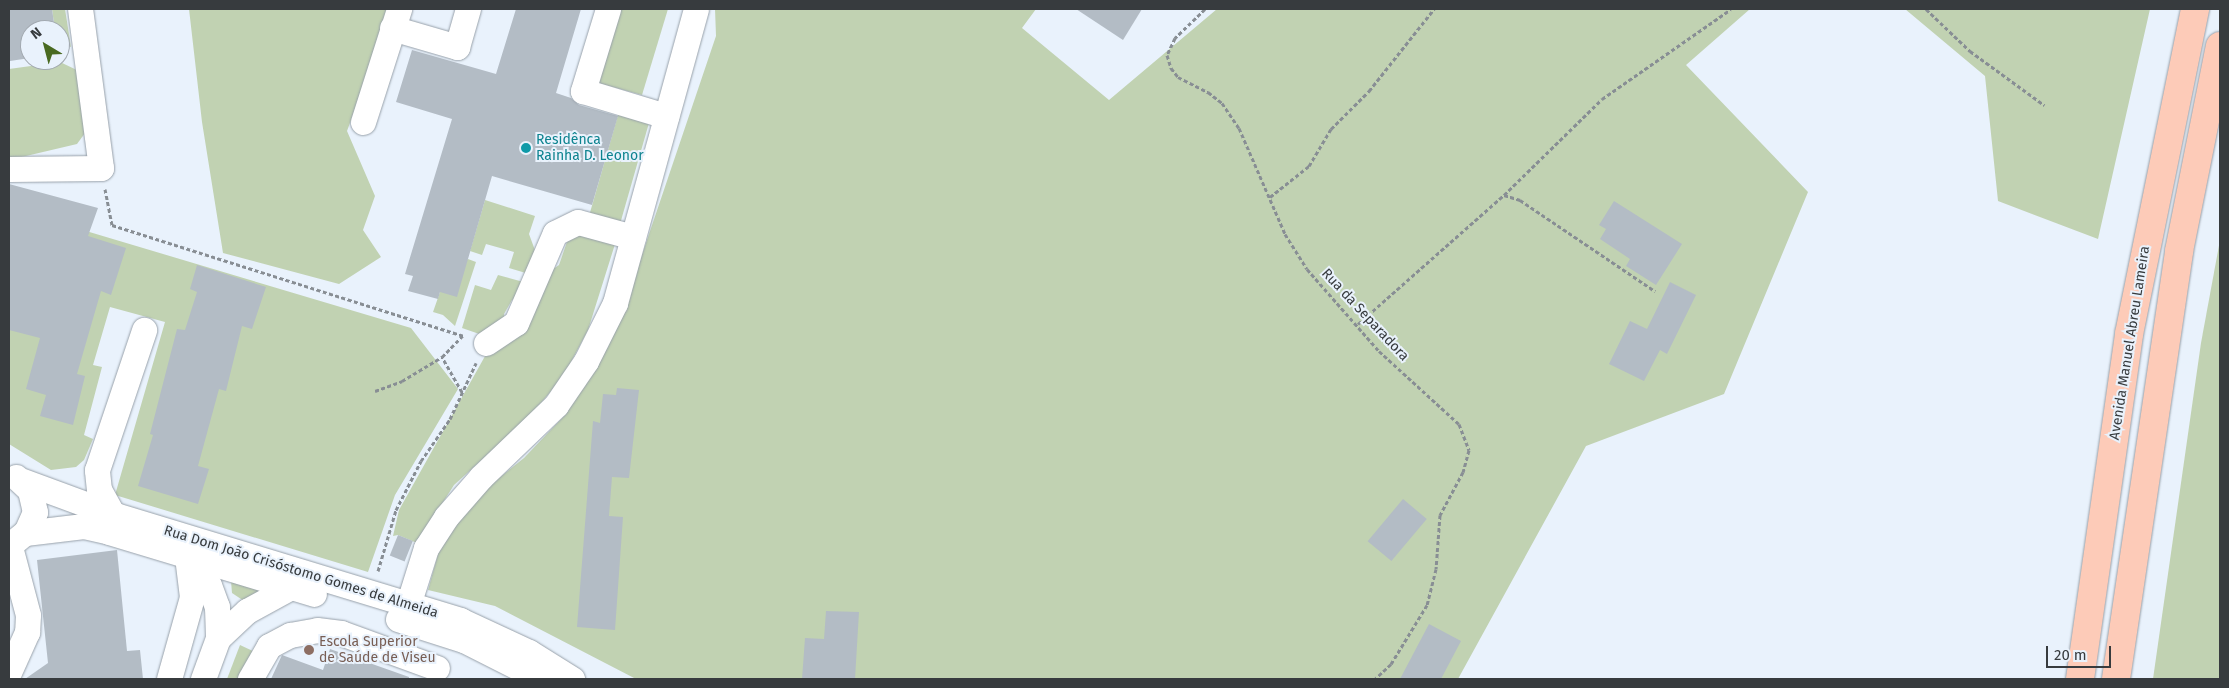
<!DOCTYPE html>
<meta charset="utf-8">
<style>
body{margin:0}
#map{position:relative;width:2229px;height:688px;overflow:hidden;background:#e9f2fc;font-family:"Fira Sans",sans-serif}
div>[style]{position:absolute}
.green>*{inset:0;background:#c1d2b2;transform-origin:0 0}
.building>*{inset:0;background:#b3bcc5;transform-origin:0 0}
.path>*{height:3px;margin-top:-1.5px;transform-origin:0;background:repeating-linear-gradient(90deg,#888e94 0 4px,transparent 0 6.5px)}
.roads{filter:drop-shadow(0 0 1px #98a1aa) drop-shadow(0 0 1px #98a1aa)}
.minor>*{height:25px;margin:-12.5px;padding:0 12.5px;transform-origin:12.5px;border-radius:12.5px;background:#fff}
.major>*{height:28px;margin:-14px;padding:0 14px;transform-origin:14px;border-radius:14px;background:#fdcbb8}
.dots>*{width:14px;height:14px;translate:-50% -50%;box-sizing:border-box;border:2px solid #e9f2fc;border-radius:50%}
span{translate:-50% -50%;white-space:nowrap;text-align:center;line-height:1.15;-webkit-text-stroke:4px #e9f2fc;paint-order:stroke}
.culture-label{font-size:14px;color:#0d838f}
.left{translate:0 -50%;text-align:left}
.street-label{font-size:14px;color:#373b3e}
.education-label{font-size:14px;color:#785e54}
.frame{position:absolute;inset:0;border:10px solid #373b3e;pointer-events:none}
.north{position:absolute;left:20px;top:20px;width:50px;height:50px;box-sizing:border-box;background:#e9f2fc;border:1px solid #a2a9b0;border-radius:50%;rotate:323deg;font-size:14px;font-weight:700;line-height:20px;text-align:center;color:#373b3e}
.north::after{content:'';display:block;margin:auto;width:18px;height:22px;background:#496a21;clip-path:polygon(50% 0,100% 100%,50% 72%,0 100%)}
.scale{position:absolute;left:2046px;top:646px;width:65px;height:22px;box-sizing:border-box;border:2px solid #373b3e;border-top:0;padding-left:6px;font-size:15px;line-height:18px;white-space:nowrap;color:#373b3e;-webkit-text-stroke:4px #e9f2fc;paint-order:stroke}
</style>
<div id="map">
<div class="green">
<div style="clip-path:polygon(52px 9px,65px 9px,71px 47px,60px 43px,60px 30px,55px 30px)"></div>
<div style="clip-path:polygon(189px 9px,392px 9px,347px 131px,375px 196px,363px 230px,381px 257px,339px 284px,223px 253px,202px 122px)"></div>
<div style="clip-path:polygon(615px 9px,668px 9px,642px 95px,594px 82px)"></div>
<div style="clip-path:polygon(715px 9px,1036px 9px,1022px 28px,1109px 100px,1217px 9px,1750px 9px,1686px 65px,1808px 192px,1724px 394px,1586px 446px,1458px 679px,636px 679px,495px 606px,428px 590px,438px 554px,454px 528px,484px 490px,524px 458px,566px 414px,608px 347px,624px 308px,716px 36px)"></div>
<div style="clip-path:polygon(1905px 9px,2150px 9px,2098px 239px,1998px 201px,1985px 76px)"></div>
<div style="clip-path:polygon(60px 62px,81px 72px,88px 129px,77px 144px,9px 160px,9px 69px)"></div>
<div style="left:618px;top:115px;width:32px;height:103px;rotate:16deg"></div>
<div style="clip-path:polygon(485px 200px,535px 216px,529px 234px,536px 253px,529px 274px,509px 268px,514px 252px,486px 244px,482px 255px,470px 251px)"></div>
<div style="clip-path:polygon(9px 208px,411px 328px,458px 389px,395px 495px,368px 572px,115px 495px,165px 322px,110px 307px,93px 365px,102px 367px,84px 435px,93px 439px,84px 460px,76px 467px,51px 470px,9px 444px)"></div>
<div style="clip-path:polygon(580px 227px,616px 241px,588px 330px,563px 377px,529px 417px,454px 485px,417px 543px,398px 535px,393px 536px,399px 510px,489px 349px,540px 278px,559px 265px,569px 236px)"></div>
<div style="clip-path:polygon(2220px 240px,2220px 679px,2153px 679px,2201px 343px)"></div>
<div style="clip-path:polygon(468px 259px,476px 262px,455px 326px,443px 315px,433px 312px,440px 292px)"></div>
<div style="clip-path:polygon(498px 275px,527px 283px,522px 296px,512px 300px,504px 314px,505px 323px,488px 337px,462px 328px,475px 285px,491px 290px)"></div>
<div style="clip-path:polygon(231px 581px,261px 587px,257px 596px,244px 601px,232px 593px)"></div>
<div style="clip-path:polygon(240px 645px,257px 653px,240px 679px,227px 679px)"></div>
</div>
<div class="building">
<div style="clip-path:polygon(9px 9px,52px 9px,55px 30px,30px 30px,30px 58px,10px 61px)"></div>
<div style="clip-path:polygon(516px 9px,581px 9px,556px 93px,571px 98px,579px 105px,618px 116px,592px 205px,492px 176px,457px 297px,440px 292px,438px 299px,408px 291px,413px 276px,405px 274px,452px 119px,396px 102px,412px 50px,496px 74px)"></div>
<div style="clip-path:polygon(1076px 9px,1142px 9px,1123px 40px)"></div>
<div style="clip-path:polygon(9px 184px,98px 208px,88px 236px,126px 248px,111px 295px,101px 291px,77px 374px,85px 376px,73px 425px,40px 416px,46px 395px,26px 389px,40px 338px,9px 330px)"></div>
<div style="clip-path:polygon(1614px 201px,1682px 244px,1656px 285px,1626px 266px,1630px 259px,1600px 239px,1606px 229px,1599px 225px)"></div>
<div style="clip-path:polygon(197px 265px,266px 287px,252px 329px,242px 326px,226px 391px,219px 389px,198px 466px,209px 469px,198px 504px,138px 486px,153px 435px,150px 434px,177px 329px,185px 330px,197px 292px,190px 289px)"></div>
<div style="clip-path:polygon(1670px 282px,1696px 295px,1667px 354px,1660px 350px,1644px 381px,1609px 364px,1630px 321px,1647px 329px)"></div>
<div style="clip-path:polygon(617px 388px,639px 390px,629px 478px,612px 477px,609px 516px,623px 517px,615px 630px,577px 627px,593px 421px,600px 423px,603px 394px,616px 395px)"></div>
<div style="left:1403px;top:499px;width:31px;height:55px;rotate:40deg"></div>
<div style="left:398px;top:535px;width:16px;height:22px;rotate:22deg"></div>
<div style="clip-path:polygon(117px 550px,127px 651px,140px 650px,143px 679px,25px 679px,48px 663px,37px 560px)"></div>
<div style="clip-path:polygon(826px 611px,859px 612px,855px 679px,802px 679px,805px 638px,824px 639px)"></div>
<div style="clip-path:polygon(1429px 624px,1461px 641px,1441px 679px,1400px 679px)"></div>
<div style="clip-path:polygon(330px 649px,409px 677px,409px 679px,271px 679px,282px 655px,323px 670px)"></div>
</div>
<div class="path">
<div style="left:1205px;top:9px;width:42px;rotate:136deg"></div>
<div style="left:1175px;top:38px;width:19px;rotate:115deg"></div>
<div style="left:1167px;top:55px;width:14px;rotate:73deg"></div>
<div style="left:1171px;top:68px;width:11px;rotate:52deg"></div>
<div style="left:1178px;top:77px;width:34px;rotate:27deg"></div>
<div style="left:1208px;top:92px;width:18px;rotate:38deg"></div>
<div style="left:1222px;top:103px;width:30px;rotate:56deg"></div>
<div style="left:1239px;top:128px;width:116px;rotate:66.5deg"></div>
<div style="left:1285px;top:234px;width:41px;rotate:57.8deg"></div>
<div style="left:1307px;top:269px;width:109px;rotate:48.7deg"></div>
<div style="left:1379px;top:351px;width:108px;rotate:42.4deg"></div>
<div style="left:1459px;top:424px;width:28px;rotate:69deg"></div>
<div style="left:1469px;top:450px;width:23px;rotate:105deg"></div>
<div style="left:1463px;top:472px;width:49px;rotate:118.1deg"></div>
<div style="left:1440px;top:515px;width:54px;rotate:94.2deg"></div>
<div style="left:1436px;top:569px;width:37px;rotate:104deg"></div>
<div style="left:1427px;top:605px;width:69px;rotate:121.4deg"></div>
<div style="left:1391px;top:664px;width:22px;rotate:137deg"></div>
<div style="left:1926px;top:9px;width:61px;rotate:43.7deg"></div>
<div style="left:1970px;top:51px;width:92px;rotate:36.1deg"></div>
<div style="left:105px;top:189px;width:37px;rotate:79deg"></div>
<div style="left:112px;top:225px;width:369px;rotate:17.5deg"></div>
<div style="left:1504px;top:195px;width:137px;rotate:-44.4deg"></div>
<div style="left:1602px;top:99px;width:157px;rotate:-34.9deg"></div>
<div style="left:1270px;top:197px;width:50px;rotate:-38.5deg"></div>
<div style="left:1309px;top:166px;width:43px;rotate:-59.3deg"></div>
<div style="left:1331px;top:129px;width:54px;rotate:-45deg"></div>
<div style="left:1369px;top:91px;width:105px;rotate:-51.6deg"></div>
<div style="left:1358px;top:324px;width:195px;rotate:-41.5deg"></div>
<div style="left:1504px;top:195px;width:17px;rotate:17deg"></div>
<div style="left:1520px;top:200px;width:163px;rotate:34deg"></div>
<div style="left:375px;top:391px;width:29px;rotate:-20deg"></div>
<div style="left:402px;top:381px;width:47px;rotate:-31deg"></div>
<div style="left:462px;top:392px;width:40px;rotate:-119.7deg"></div>
<div style="left:442px;top:357px;width:30px;rotate:-46deg"></div>
<div style="left:378px;top:571px;width:64px;rotate:-73.6deg"></div>
<div style="left:396px;top:510px;width:55px;rotate:-63deg"></div>
<div style="left:421px;top:461px;width:51px;rotate:-55.4deg"></div>
<div style="left:450px;top:419px;width:62px;rotate:-65.1deg"></div>
</div>
<div class="roads">
<div class="minor">
<div style="left:608px;top:9px;width:86px;rotate:107deg"></div>
<div style="left:583px;top:91px;width:87px;rotate:16.8deg"></div>
<div style="left:392px;top:28px;width:68px;rotate:16.3deg"></div>
<div style="left:457px;top:47px;width:40px;rotate:-74deg"></div>
<div style="left:363px;top:122px;width:119px;rotate:-72.3deg"></div>
<div style="left:9px;top:169px;width:92px;rotate:-0.6deg"></div>
<div style="left:101px;top:168px;width:160px;rotate:-97.5deg"></div>
<div style="left:486px;top:343px;width:36px;rotate:-34deg"></div>
<div style="left:516px;top:323px;width:98px;rotate:-66.6deg"></div>
<div style="left:555px;top:233px;width:25px;rotate:-26deg"></div>
<div style="left:578px;top:222px;width:57px;rotate:15.3deg"></div>
<div style="left:23px;top:481px;width:98px;rotate:20.3deg"></div>
<div style="left:115px;top:515px;width:361px;rotate:16.9deg"></div>
<div style="left:460px;top:620px;width:76px;rotate:24.9deg"></div>
<div style="left:529px;top:652px;width:51px;rotate:32.1deg"></div>
<div style="left:112px;top:513px;width:26px;rotate:-119deg"></div>
<div style="left:99px;top:490px;width:20px;rotate:-96deg"></div>
<div style="left:97px;top:470px;width:148px;rotate:-71.4deg"></div>
<div style="left:25px;top:533px;width:59px;rotate:-6.8deg"></div>
<div style="left:84px;top:526px;width:26px;rotate:13deg"></div>
<div style="left:109px;top:532px;width:214px;rotate:16.8deg"></div>
<div style="left:16px;top:540px;width:13px;rotate:-39deg"></div>
<div style="left:26px;top:532px;width:22px;rotate:-66deg"></div>
<div style="left:35px;top:512px;width:23px;rotate:-103deg"></div>
<div style="left:30px;top:490px;width:19px;rotate:-137deg"></div>
<div style="left:9px;top:543px;width:74px;rotate:75.2deg"></div>
<div style="left:28px;top:615px;width:17px;rotate:93deg"></div>
<div style="left:27px;top:632px;width:44px;rotate:114.2deg"></div>
<div style="left:186px;top:556px;width:37px;rotate:52deg"></div>
<div style="left:209px;top:585px;width:23px;rotate:70deg"></div>
<div style="left:217px;top:607px;width:31px;rotate:88deg"></div>
<div style="left:218px;top:638px;width:44px;rotate:110.1deg"></div>
<div style="left:408px;top:605px;width:60px;rotate:-72.5deg"></div>
<div style="left:426px;top:548px;width:37px;rotate:-57deg"></div>
<div style="left:446px;top:517px;width:53px;rotate:-48.8deg"></div>
<div style="left:481px;top:477px;width:104px;rotate:-43.8deg"></div>
<div style="left:556px;top:405px;width:53px;rotate:-55.7deg"></div>
<div style="left:586px;top:361px;width:65px;rotate:-63.4deg"></div>
<div style="left:615px;top:303px;width:305px;rotate:-74.6deg"></div>
<div style="left:398px;top:619px;width:69px;rotate:17.7deg"></div>
<div style="left:464px;top:640px;width:86px;rotate:26.9deg"></div>
<div style="left:218px;top:638px;width:40px;rotate:-43deg"></div>
<div style="left:247px;top:611px;width:50px;rotate:-28.6deg"></div>
<div style="left:169px;top:679px;width:85px;rotate:-74.3deg"></div>
<div style="left:192px;top:597px;width:39px;rotate:-97deg"></div>
<div style="left:250px;top:679px;width:38px;rotate:-60deg"></div>
<div style="left:269px;top:646px;width:24px;rotate:-28deg"></div>
<div style="left:290px;top:635px;width:27px;rotate:-10deg"></div>
<div style="left:317px;top:630px;width:24px;rotate:7deg"></div>
<div style="left:341px;top:633px;width:102px;rotate:20deg"></div>
</div>
<div class="major">
<div style="left:2080px;top:679px;width:348px;rotate:-81.9deg"></div>
<div style="left:2129px;top:334px;width:332px;rotate:-78.5deg"></div>
<div style="left:2116px;top:679px;width:433px;rotate:-81.6deg"></div>
<div style="left:2179px;top:251px;width:209px;rotate:-78.7deg"></div>
</div>
</div>
<div class="dots">
<div style="left:526px;top:148px;background:#0f9aa8"></div>
<div style="left:309px;top:650px;background:#8d6e63"></div>
</div>
<div class="culture-label">
<span class="left" style="left:536px;top:148px">Residênca<br>Rainha D. Leonor</span>
</div>
<div class="street-label">
<span style="left:1365px;top:315px;rotate:47deg">Rua da Separadora</span>
<span style="left:2130px;top:343px;rotate:-81deg">Avenida Manuel Abreu Lameira</span>
<span style="left:301px;top:572px;rotate:17deg">Rua Dom João Crisóstomo Gomes de Almeida</span>
</div>
<div class="education-label">
<span class="left" style="left:319px;top:650px">Escola Superior<br>de Saúde de Viseu</span>
</div>
<div class="frame"></div>
<div class="north">N</div>
<div class="scale">20 m</div>
</div>
